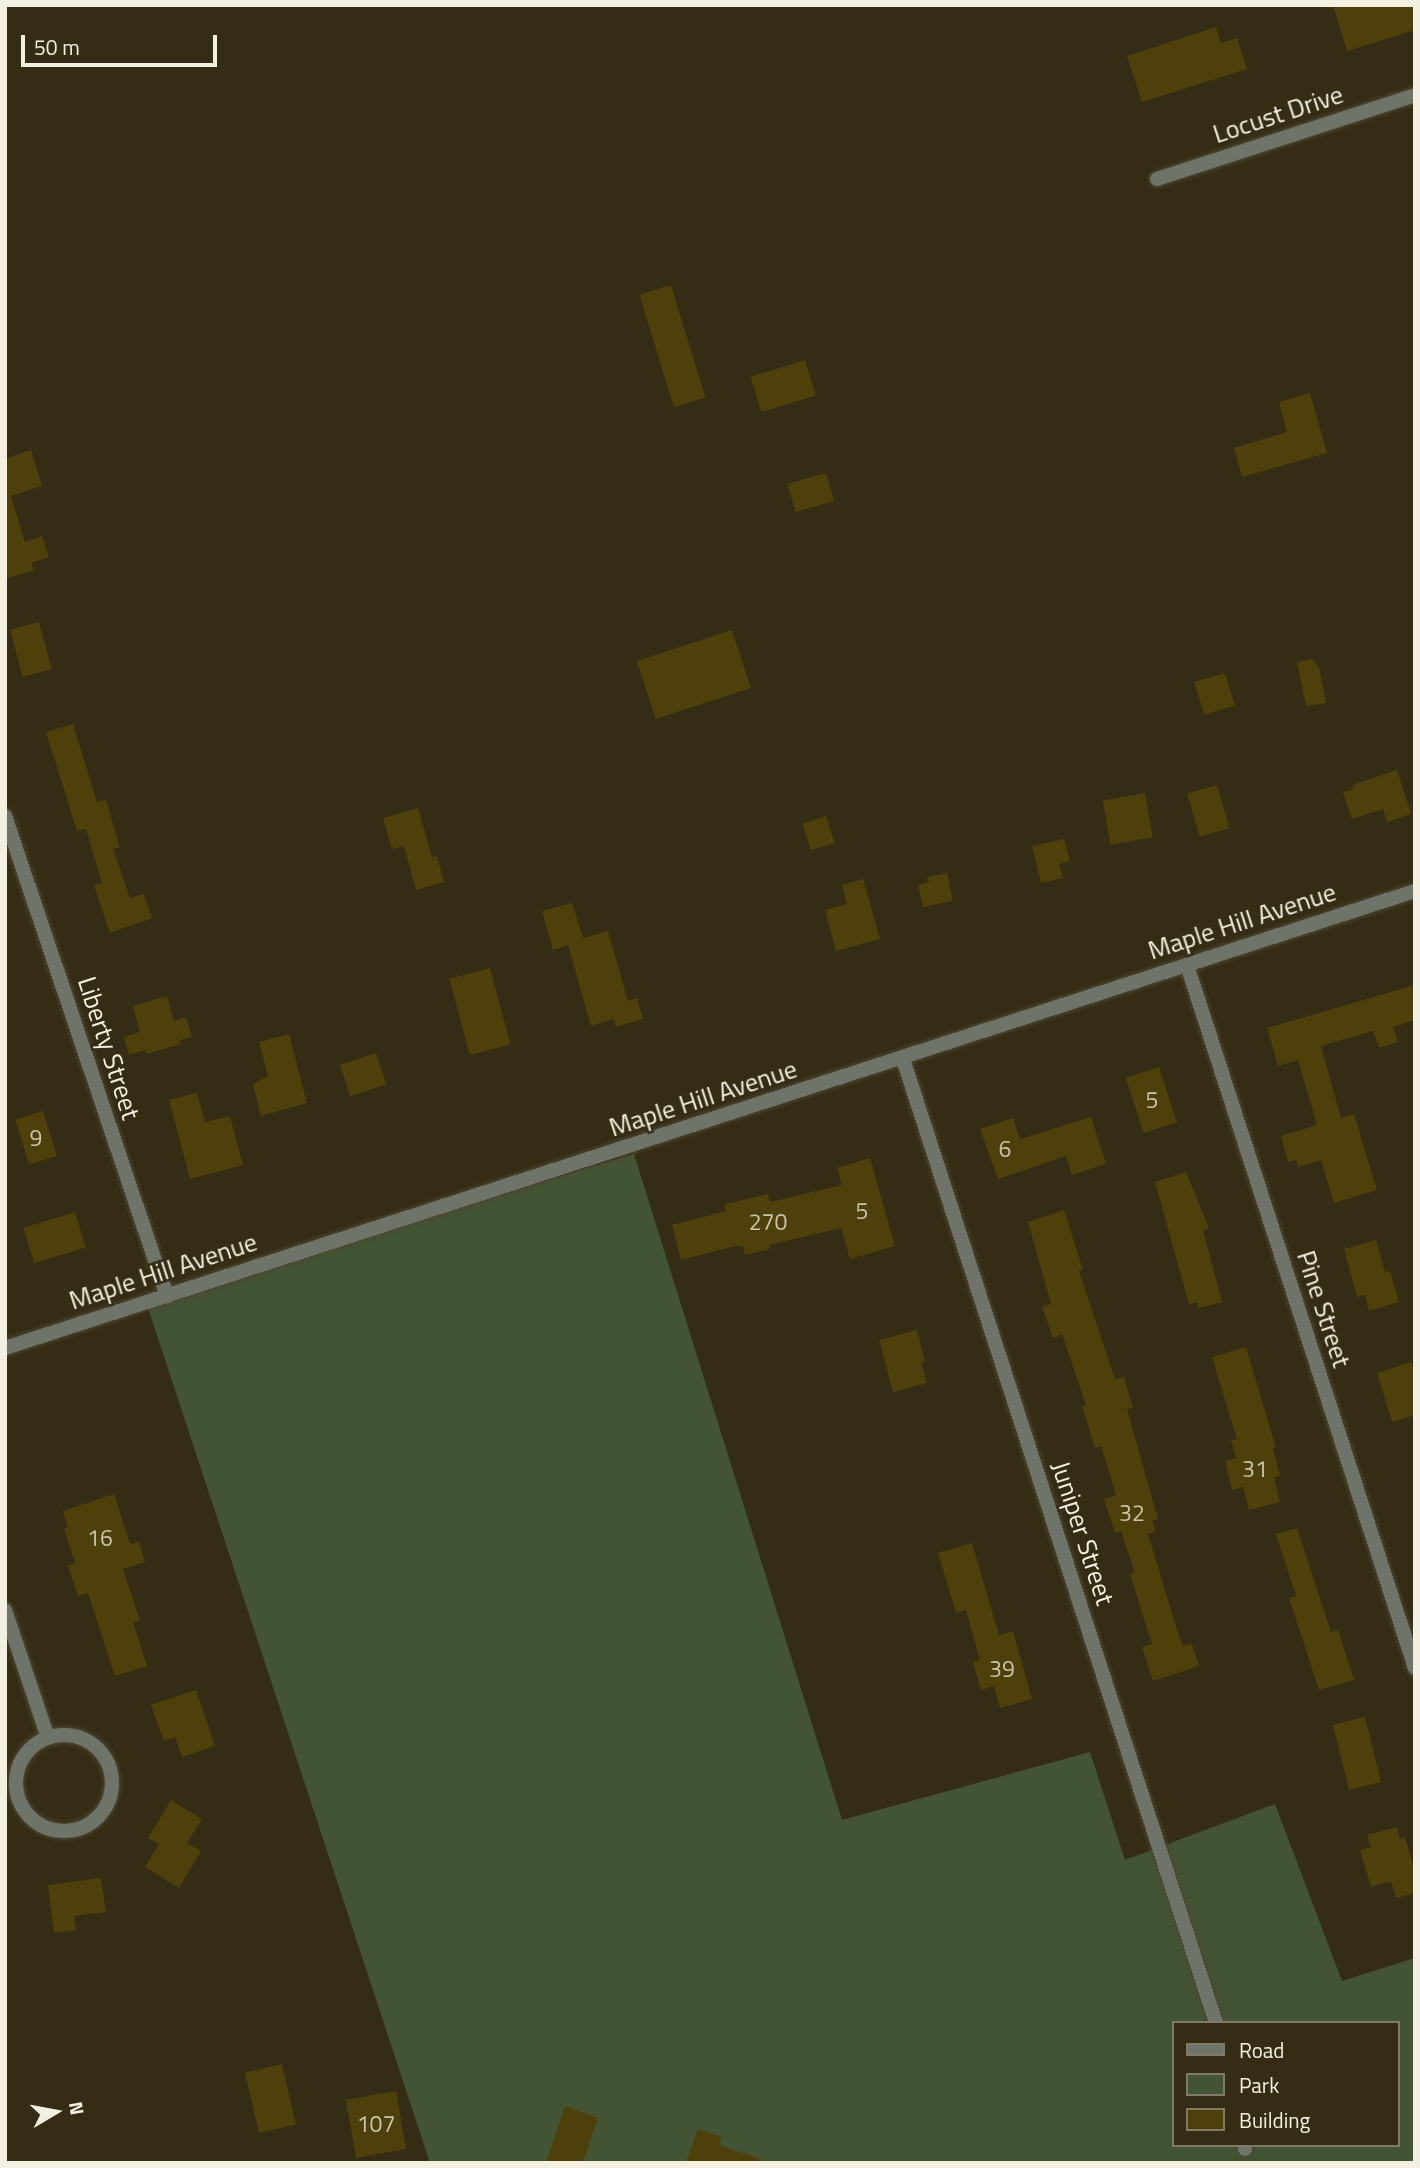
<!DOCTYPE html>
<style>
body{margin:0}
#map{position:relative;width:1420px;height:2168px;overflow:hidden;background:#342c14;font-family:"Titillium Web",sans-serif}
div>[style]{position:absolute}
.green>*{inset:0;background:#435434}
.building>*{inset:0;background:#4e400b;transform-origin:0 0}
.roads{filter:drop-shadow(0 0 2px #4f4731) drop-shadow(0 0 2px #4f4731)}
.minor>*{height:14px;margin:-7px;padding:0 7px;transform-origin:7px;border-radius:7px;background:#6e7469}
.minor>.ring{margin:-7px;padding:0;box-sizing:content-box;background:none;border:14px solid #6e7469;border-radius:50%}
.tertiary>*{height:14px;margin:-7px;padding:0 7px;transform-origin:7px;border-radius:7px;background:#6e7469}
span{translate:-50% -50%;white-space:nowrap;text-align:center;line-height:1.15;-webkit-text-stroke:5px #342c14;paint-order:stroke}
.number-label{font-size:23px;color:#cac4ac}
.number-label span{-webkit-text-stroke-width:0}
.street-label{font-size:26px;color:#f4f0e1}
.frame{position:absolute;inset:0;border:7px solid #f4f0e1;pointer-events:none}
.legend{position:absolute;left:1172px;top:2021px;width:228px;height:126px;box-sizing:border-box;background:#342c14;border:2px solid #817a66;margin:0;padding:9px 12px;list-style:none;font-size:21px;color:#f4f0e1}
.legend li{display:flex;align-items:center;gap:14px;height:35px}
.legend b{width:35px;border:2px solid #817a66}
.north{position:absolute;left:21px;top:2077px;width:70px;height:70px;-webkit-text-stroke:5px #342c14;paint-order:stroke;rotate:80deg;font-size:19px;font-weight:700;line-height:28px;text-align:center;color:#f4f0e1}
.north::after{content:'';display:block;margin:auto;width:24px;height:32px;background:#f4f0e1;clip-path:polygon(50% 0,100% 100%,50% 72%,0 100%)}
.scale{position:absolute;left:21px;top:35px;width:196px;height:32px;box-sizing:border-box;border:4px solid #f4f0e1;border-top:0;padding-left:9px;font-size:21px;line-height:24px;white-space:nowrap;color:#f4f0e1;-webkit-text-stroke:5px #342c14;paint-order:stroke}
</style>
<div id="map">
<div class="green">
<div style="clip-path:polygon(evenodd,634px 1154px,842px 1820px,1090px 1752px,1125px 1860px,1275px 1804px,1342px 1981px,1415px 1958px,1415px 2163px,430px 2163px,146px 1302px,634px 1154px,1173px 2023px,1397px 2023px,1397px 2145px,1173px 2145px,1173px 2023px)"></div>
</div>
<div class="building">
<div style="clip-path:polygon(1333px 5px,1415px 5px,1415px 30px,1347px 51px)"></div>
<div style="clip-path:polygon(1216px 27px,1221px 43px,1237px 38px,1247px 69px,1142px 102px,1127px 56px)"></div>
<div style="left:671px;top:285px;width:118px;height:33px;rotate:73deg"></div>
<div style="left:805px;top:360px;width:37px;height:57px;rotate:73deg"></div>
<div style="clip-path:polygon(1310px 393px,1327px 453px,1242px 477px,1234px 448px,1287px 432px,1279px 402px)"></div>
<div style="clip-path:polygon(31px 450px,42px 486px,11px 496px,25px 542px,42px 536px,49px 557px,31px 563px,34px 570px,5px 579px,5px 459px)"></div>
<div style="left:826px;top:473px;width:29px;height:40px;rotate:74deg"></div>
<div style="left:39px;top:622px;width:49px;height:30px;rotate:75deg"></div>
<div style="left:732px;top:630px;width:61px;height:100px;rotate:72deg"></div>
<div style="clip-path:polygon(1312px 659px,1319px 667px,1326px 703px,1306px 706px,1297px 662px)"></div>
<div style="left:1225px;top:673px;width:34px;height:32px;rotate:73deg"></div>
<div style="clip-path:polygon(73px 724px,97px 802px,106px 800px,120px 847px,113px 849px,130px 898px,144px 894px,152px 918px,110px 933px,94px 885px,102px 883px,86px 829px,77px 831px,46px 732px)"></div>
<div style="clip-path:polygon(1397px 770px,1411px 814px,1387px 822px,1383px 809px,1352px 819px,1343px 792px,1354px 789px,1352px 785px)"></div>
<div style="left:1217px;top:785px;width:45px;height:31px;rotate:74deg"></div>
<div style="left:1145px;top:793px;width:45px;height:43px;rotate:80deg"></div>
<div style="clip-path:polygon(418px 808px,432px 857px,437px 856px,444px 882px,416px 890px,404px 846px,392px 849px,383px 818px)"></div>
<div style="left:826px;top:816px;width:28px;height:25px;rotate:72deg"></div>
<div style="clip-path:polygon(1064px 839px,1070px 861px,1059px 864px,1063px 878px,1041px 883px,1032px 846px)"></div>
<div style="clip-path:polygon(947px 873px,953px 901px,923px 907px,918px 885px,929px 882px,927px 877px)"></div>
<div style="clip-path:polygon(863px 879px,880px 939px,836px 951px,825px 910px,847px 904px,842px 885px)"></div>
<div style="clip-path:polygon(572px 903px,583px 938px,608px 931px,628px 1001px,637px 998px,643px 1019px,616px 1027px,614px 1019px,591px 1026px,568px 945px,553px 950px,542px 911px)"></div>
<div style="left:490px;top:968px;width:79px;height:42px;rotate:75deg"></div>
<div style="clip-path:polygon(1415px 985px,1415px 1020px,1393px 1027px,1398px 1042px,1379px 1048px,1373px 1031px,1321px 1046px,1341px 1118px,1354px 1114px,1377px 1190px,1334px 1203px,1321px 1160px,1298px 1167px,1296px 1160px,1288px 1162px,1281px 1136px,1317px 1125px,1298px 1060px,1278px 1066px,1267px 1028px)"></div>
<div style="clip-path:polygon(167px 996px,174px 1021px,186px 1017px,192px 1037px,180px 1040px,181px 1044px,146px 1054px,145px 1050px,129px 1055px,124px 1037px,140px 1032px,133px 1006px)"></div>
<div style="clip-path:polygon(289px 1034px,307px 1103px,261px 1116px,253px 1084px,268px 1076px,259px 1042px)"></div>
<div style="left:376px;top:1053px;width:33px;height:38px;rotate:72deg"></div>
<div style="left:1159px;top:1067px;width:58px;height:35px;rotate:72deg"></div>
<div style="clip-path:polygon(197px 1093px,205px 1122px,230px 1116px,243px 1165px,190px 1179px,169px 1100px)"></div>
<div style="left:43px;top:1111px;width:47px;height:29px;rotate:73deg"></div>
<div style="clip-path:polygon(1091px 1117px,1106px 1164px,1072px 1175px,1066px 1156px,998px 1179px,980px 1129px,1013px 1118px,1020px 1139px)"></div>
<div style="clip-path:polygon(870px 1158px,895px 1246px,850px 1259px,841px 1228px,769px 1245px,770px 1249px,745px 1255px,743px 1246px,735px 1246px,681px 1260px,672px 1225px,726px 1211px,724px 1204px,768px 1194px,770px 1202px,842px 1185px,837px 1168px)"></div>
<div style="clip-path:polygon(1186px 1172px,1209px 1228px,1203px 1230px,1222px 1302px,1199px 1308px,1197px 1302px,1189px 1304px,1155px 1182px)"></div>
<div style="clip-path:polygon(1064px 1210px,1083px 1270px,1079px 1271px,1115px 1379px,1124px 1377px,1133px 1408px,1127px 1409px,1158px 1519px,1152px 1521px,1156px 1532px,1148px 1534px,1179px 1636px,1183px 1646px,1192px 1644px,1199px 1666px,1153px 1681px,1142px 1647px,1152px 1644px,1130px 1574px,1135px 1573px,1121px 1531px,1115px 1533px,1104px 1499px,1116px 1495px,1101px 1446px,1095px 1448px,1082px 1406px,1086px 1405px,1062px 1334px,1053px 1338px,1042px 1307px,1051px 1304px,1028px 1222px)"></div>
<div style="left:75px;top:1212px;width:37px;height:54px;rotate:73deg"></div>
<div style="clip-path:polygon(1376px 1240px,1385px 1272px,1390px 1271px,1399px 1302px,1369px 1311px,1365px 1295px,1357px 1297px,1344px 1249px)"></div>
<div style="clip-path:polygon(917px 1330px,925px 1361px,921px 1362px,927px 1383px,893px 1392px,879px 1340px)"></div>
<div style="clip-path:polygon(1246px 1347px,1276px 1448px,1273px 1448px,1280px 1476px,1274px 1477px,1280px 1502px,1249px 1510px,1243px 1487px,1232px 1490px,1225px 1461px,1236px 1458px,1231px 1440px,1237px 1439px,1212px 1357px)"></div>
<div style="clip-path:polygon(1411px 1362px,1415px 1375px,1415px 1415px,1392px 1422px,1377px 1373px)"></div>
<div style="clip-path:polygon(114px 1494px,130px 1544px,139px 1542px,145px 1562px,123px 1569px,140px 1621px,133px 1622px,147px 1666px,115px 1676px,88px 1593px,78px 1596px,68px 1566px,75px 1563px,64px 1529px,68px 1528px,63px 1511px)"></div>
<div style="clip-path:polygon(1297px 1528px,1331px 1632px,1338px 1630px,1354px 1680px,1319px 1690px,1289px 1598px,1296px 1596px,1276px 1534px)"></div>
<div style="clip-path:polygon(972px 1543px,999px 1635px,1013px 1631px,1032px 1699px,1000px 1708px,994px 1686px,981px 1690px,973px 1662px,980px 1660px,966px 1610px,956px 1613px,938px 1553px)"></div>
<div style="clip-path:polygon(196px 1690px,215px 1746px,182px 1757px,175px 1737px,164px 1741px,151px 1705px)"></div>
<div style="left:1365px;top:1717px;width:67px;height:33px;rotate:76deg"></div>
<div style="clip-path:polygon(171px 1800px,202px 1819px,187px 1843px,201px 1851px,179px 1888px,145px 1867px,159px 1844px,148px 1838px)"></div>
<div style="clip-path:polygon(1397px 1827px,1400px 1839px,1405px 1837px,1415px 1872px,1415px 1893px,1396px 1898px,1391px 1881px,1371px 1887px,1360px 1850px,1371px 1847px,1367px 1835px)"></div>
<div style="clip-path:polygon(101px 1878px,106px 1912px,74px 1916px,76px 1930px,54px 1933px,48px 1885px)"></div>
<div style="left:282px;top:2064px;width:62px;height:38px;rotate:77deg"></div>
<div style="left:396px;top:2091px;width:59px;height:51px;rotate:80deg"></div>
<div style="clip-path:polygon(565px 2106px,598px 2118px,583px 2163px,546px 2163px)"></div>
<div style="clip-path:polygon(698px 2129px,722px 2137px,719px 2145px,761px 2159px,760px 2163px,686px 2163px)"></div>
</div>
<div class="roads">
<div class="minor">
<div style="left:1157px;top:179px;width:271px;rotate:-18deg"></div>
<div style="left:5px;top:816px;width:507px;rotate:71.35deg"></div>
<div style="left:1187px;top:965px;width:739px;rotate:72.03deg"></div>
<div style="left:903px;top:1059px;width:1014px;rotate:72.01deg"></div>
<div style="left:5px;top:1610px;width:135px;rotate:71.4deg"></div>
<div class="ring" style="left:16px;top:1735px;width:82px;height:82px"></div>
<div style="left:1245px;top:2145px;width:4px;rotate:90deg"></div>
</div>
<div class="tertiary">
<div style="left:5px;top:1348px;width:1482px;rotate:-17.96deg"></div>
</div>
</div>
<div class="number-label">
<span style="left:1152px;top:1100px">5</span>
<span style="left:36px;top:1138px">9</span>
<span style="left:1005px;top:1149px">6</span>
<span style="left:862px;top:1211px">5</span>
<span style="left:768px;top:1222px">270</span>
<span style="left:1255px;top:1469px">31</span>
<span style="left:1132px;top:1513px">32</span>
<span style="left:100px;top:1538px">16</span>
<span style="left:1002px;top:1669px">39</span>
<span style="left:376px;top:2124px">107</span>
</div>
<div class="street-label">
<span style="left:1278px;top:114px;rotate:-18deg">Locust Drive</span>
<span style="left:1242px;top:921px;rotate:-18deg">Maple Hill Avenue</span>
<span style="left:109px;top:1048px;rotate:72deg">Liberty Street</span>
<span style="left:703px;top:1098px;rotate:-18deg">Maple Hill Avenue</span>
<span style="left:163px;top:1271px;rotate:-18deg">Maple Hill Avenue</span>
<span style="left:1324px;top:1309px;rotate:72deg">Pine Street</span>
<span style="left:1083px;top:1533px;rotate:72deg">Juniper Street</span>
</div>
<div class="frame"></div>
<ul class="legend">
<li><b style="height:9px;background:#6e7469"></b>Road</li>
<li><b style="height:19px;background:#435434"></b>Park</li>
<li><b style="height:19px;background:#4e400b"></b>Building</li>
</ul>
<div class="north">N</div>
<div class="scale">50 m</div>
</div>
